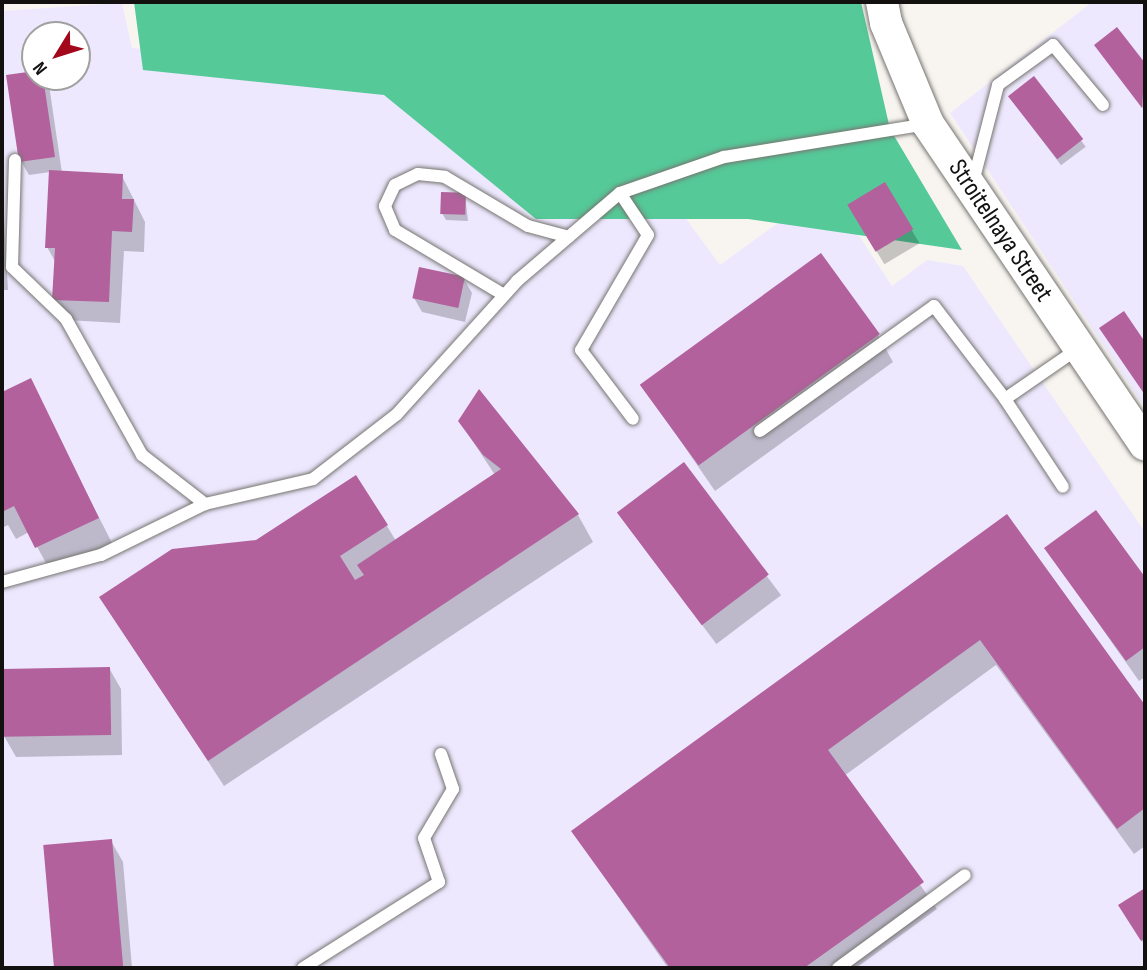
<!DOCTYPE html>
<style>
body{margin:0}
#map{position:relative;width:1147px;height:970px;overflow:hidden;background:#f8f5f1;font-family:"Sofia Sans Condensed",sans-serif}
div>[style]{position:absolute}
.industrial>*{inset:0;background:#ede8fe}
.forest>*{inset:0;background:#55c998}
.shadow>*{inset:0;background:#0003;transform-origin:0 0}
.building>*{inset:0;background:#b2619c;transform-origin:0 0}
.roads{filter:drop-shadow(0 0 2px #777571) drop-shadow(0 0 2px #777571)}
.service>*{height:12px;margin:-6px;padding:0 6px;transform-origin:6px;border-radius:6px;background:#fff}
.tertiary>*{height:32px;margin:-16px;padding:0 16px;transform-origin:16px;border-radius:16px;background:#fff}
span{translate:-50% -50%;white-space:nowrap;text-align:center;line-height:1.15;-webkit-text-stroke:6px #fff;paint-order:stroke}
.street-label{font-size:26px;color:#121110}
.frame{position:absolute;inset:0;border:4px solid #121110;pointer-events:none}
.north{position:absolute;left:21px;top:21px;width:70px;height:70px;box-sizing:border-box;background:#fff;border:2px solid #a0a09f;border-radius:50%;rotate:232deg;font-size:19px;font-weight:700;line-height:28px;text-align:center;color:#121110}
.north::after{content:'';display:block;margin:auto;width:24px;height:32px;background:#a3071c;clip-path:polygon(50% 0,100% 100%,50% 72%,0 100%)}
</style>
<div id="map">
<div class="industrial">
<div style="clip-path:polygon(1092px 2px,1145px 4px,1145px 408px,950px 113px)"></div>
<div style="clip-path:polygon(evenodd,122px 3px,132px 48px,375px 67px,604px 107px,720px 265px,827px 187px,892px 286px,927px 260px,963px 266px,1145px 532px,1145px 968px,2px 968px,2px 11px,122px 3px,35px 35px,77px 35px,77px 77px,35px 77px,35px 35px)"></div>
</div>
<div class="forest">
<div style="clip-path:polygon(134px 2px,861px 2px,890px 129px,962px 250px,748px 219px,536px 219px,384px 95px,143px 70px)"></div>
</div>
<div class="shadow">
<div style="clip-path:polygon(1117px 29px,1145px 66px,1145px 111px,1100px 51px)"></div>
<div style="clip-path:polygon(35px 72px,49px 85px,62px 173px,122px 176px,145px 222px,144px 252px,124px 251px,120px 323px,66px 320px,54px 299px,56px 263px,47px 247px,50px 172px,29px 175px,21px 161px)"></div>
<div style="left:1034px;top:78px;width:86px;height:31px;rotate:53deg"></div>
<div style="clip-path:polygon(2px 180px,8px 290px,2px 290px)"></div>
<div style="left:884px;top:184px;width:69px;height:41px;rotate:59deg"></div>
<div style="clip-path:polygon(465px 195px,468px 221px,446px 220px,442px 213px)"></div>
<div style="clip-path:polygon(464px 279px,472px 293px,465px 322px,422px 312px,414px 298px)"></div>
<div style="clip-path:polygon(878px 335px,893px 362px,715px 491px,642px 385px)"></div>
<div style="clip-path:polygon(30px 381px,113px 545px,52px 574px,29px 532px,16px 539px,8px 525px,2px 528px,2px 394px)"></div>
<div style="clip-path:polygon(479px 392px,578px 515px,593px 542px,224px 786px,102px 598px,387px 526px,396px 541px,495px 475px,460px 422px)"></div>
<div style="left:683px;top:465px;width:163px;height:81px;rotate:53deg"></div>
<div style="clip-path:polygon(1096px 512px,1145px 580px,1145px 677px,1139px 681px,1046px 549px)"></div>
<div style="clip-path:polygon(1007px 517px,1145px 708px,1145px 846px,1134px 854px,996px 665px,844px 776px,937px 909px,856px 968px,668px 968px,573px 832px)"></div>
<div style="clip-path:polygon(109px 668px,121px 689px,122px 755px,16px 757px,4px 736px)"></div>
<div style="clip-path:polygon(111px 841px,123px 862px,132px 968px,55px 968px,45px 847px)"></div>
<div style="clip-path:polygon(1145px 890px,1145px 946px,1121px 906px)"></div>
</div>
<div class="building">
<div style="clip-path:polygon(1117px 27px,1145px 63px,1142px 108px,1094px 45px)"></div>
<div style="clip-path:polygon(35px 71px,35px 77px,43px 77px,55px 157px,19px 162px,6px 75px)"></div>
<div style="left:1034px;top:76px;width:80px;height:33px;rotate:52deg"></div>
<div style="clip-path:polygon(49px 170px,123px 174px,122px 199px,134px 199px,132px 232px,112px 231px,109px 302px,52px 300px,55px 248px,45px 248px)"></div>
<div style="left:885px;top:182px;width:55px;height:44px;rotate:59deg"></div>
<div style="left:441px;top:192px;width:25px;height:22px;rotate:2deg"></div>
<div style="left:821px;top:253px;width:100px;height:224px;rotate:54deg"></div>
<div style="left:419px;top:267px;width:47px;height:32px;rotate:12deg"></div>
<div style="clip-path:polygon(1124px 311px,1145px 342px,1145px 395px,1099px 328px)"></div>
<div style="clip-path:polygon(31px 378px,99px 518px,35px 548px,14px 506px,2px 512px,2px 392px)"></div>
<div style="clip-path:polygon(479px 389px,579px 514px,208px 761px,99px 597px,172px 549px,256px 540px,356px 475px,388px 525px,340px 556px,355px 580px,364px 575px,357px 565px,501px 469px,483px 455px,458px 421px)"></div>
<div style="left:684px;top:462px;width:141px;height:84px;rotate:53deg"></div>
<div style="clip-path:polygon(1096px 510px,1145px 577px,1145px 647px,1126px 661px,1044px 548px)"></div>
<div style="clip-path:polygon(1007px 514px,1145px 705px,1145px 808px,1117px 829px,980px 640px,828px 750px,924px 882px,804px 968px,670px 968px,571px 831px)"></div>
<div style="left:110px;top:667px;width:68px;height:108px;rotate:89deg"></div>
<div style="left:112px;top:839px;width:129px;height:69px;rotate:85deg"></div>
<div style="clip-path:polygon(1145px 888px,1145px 938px,1141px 941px,1118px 905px)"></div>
</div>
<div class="roads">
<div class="service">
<div style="left:15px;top:160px;width:107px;rotate:91.6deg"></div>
<div style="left:12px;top:267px;width:75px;rotate:43.9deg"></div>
<div style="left:66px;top:319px;width:156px;rotate:60.8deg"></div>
<div style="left:142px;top:455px;width:80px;rotate:37.9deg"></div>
<div style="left:973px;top:182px;width:100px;rotate:-75.5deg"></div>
<div style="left:998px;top:85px;width:68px;rotate:-36deg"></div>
<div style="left:1053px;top:45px;width:78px;rotate:50.2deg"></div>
<div style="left:620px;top:193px;width:50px;rotate:56.3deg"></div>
<div style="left:648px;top:235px;width:133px;rotate:120.2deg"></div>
<div style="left:581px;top:350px;width:86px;rotate:53deg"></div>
<div style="left:504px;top:295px;width:127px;rotate:-149.2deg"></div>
<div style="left:395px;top:230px;width:26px;rotate:-113deg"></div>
<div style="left:385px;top:206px;width:23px;rotate:-65deg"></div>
<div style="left:395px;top:185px;width:25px;rotate:-26deg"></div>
<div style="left:418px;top:174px;width:27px;rotate:6deg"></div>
<div style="left:445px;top:177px;width:96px;rotate:30.6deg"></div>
<div style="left:528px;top:226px;width:42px;rotate:15deg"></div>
<div style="left:1005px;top:399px;width:105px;rotate:56.6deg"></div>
<div style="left:760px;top:431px;width:214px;rotate:-35.7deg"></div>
<div style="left:934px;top:306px;width:117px;rotate:52.6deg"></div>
<div style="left:1005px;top:399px;width:90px;rotate:-34.6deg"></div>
<div style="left:2px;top:582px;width:103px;rotate:-15.3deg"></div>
<div style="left:101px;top:555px;width:116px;rotate:-26.1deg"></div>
<div style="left:205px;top:504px;width:111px;rotate:-13deg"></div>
<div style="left:313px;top:479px;width:106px;rotate:-37.7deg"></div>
<div style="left:397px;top:414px;width:179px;rotate:-47.9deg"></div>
<div style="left:517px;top:281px;width:135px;rotate:-40.5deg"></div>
<div style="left:620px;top:193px;width:110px;rotate:-19.1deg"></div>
<div style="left:724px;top:157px;width:207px;rotate:-9.2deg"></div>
<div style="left:303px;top:968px;width:161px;rotate:-32.3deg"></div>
<div style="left:439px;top:882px;width:46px;rotate:-108.8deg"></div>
<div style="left:424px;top:838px;width:57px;rotate:-59.4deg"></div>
<div style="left:453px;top:789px;width:37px;rotate:-109deg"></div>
<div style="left:838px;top:968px;width:157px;rotate:-36.2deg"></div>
</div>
<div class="tertiary">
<div style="left:882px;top:2px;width:21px;rotate:79deg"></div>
<div style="left:886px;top:23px;width:109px;rotate:67.4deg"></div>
<div style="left:928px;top:124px;width:387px;rotate:55.9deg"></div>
</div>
</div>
<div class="street-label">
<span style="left:1000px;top:231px;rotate:56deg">Stroitelnaya Street</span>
</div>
<div class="frame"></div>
<div class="north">N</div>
</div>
